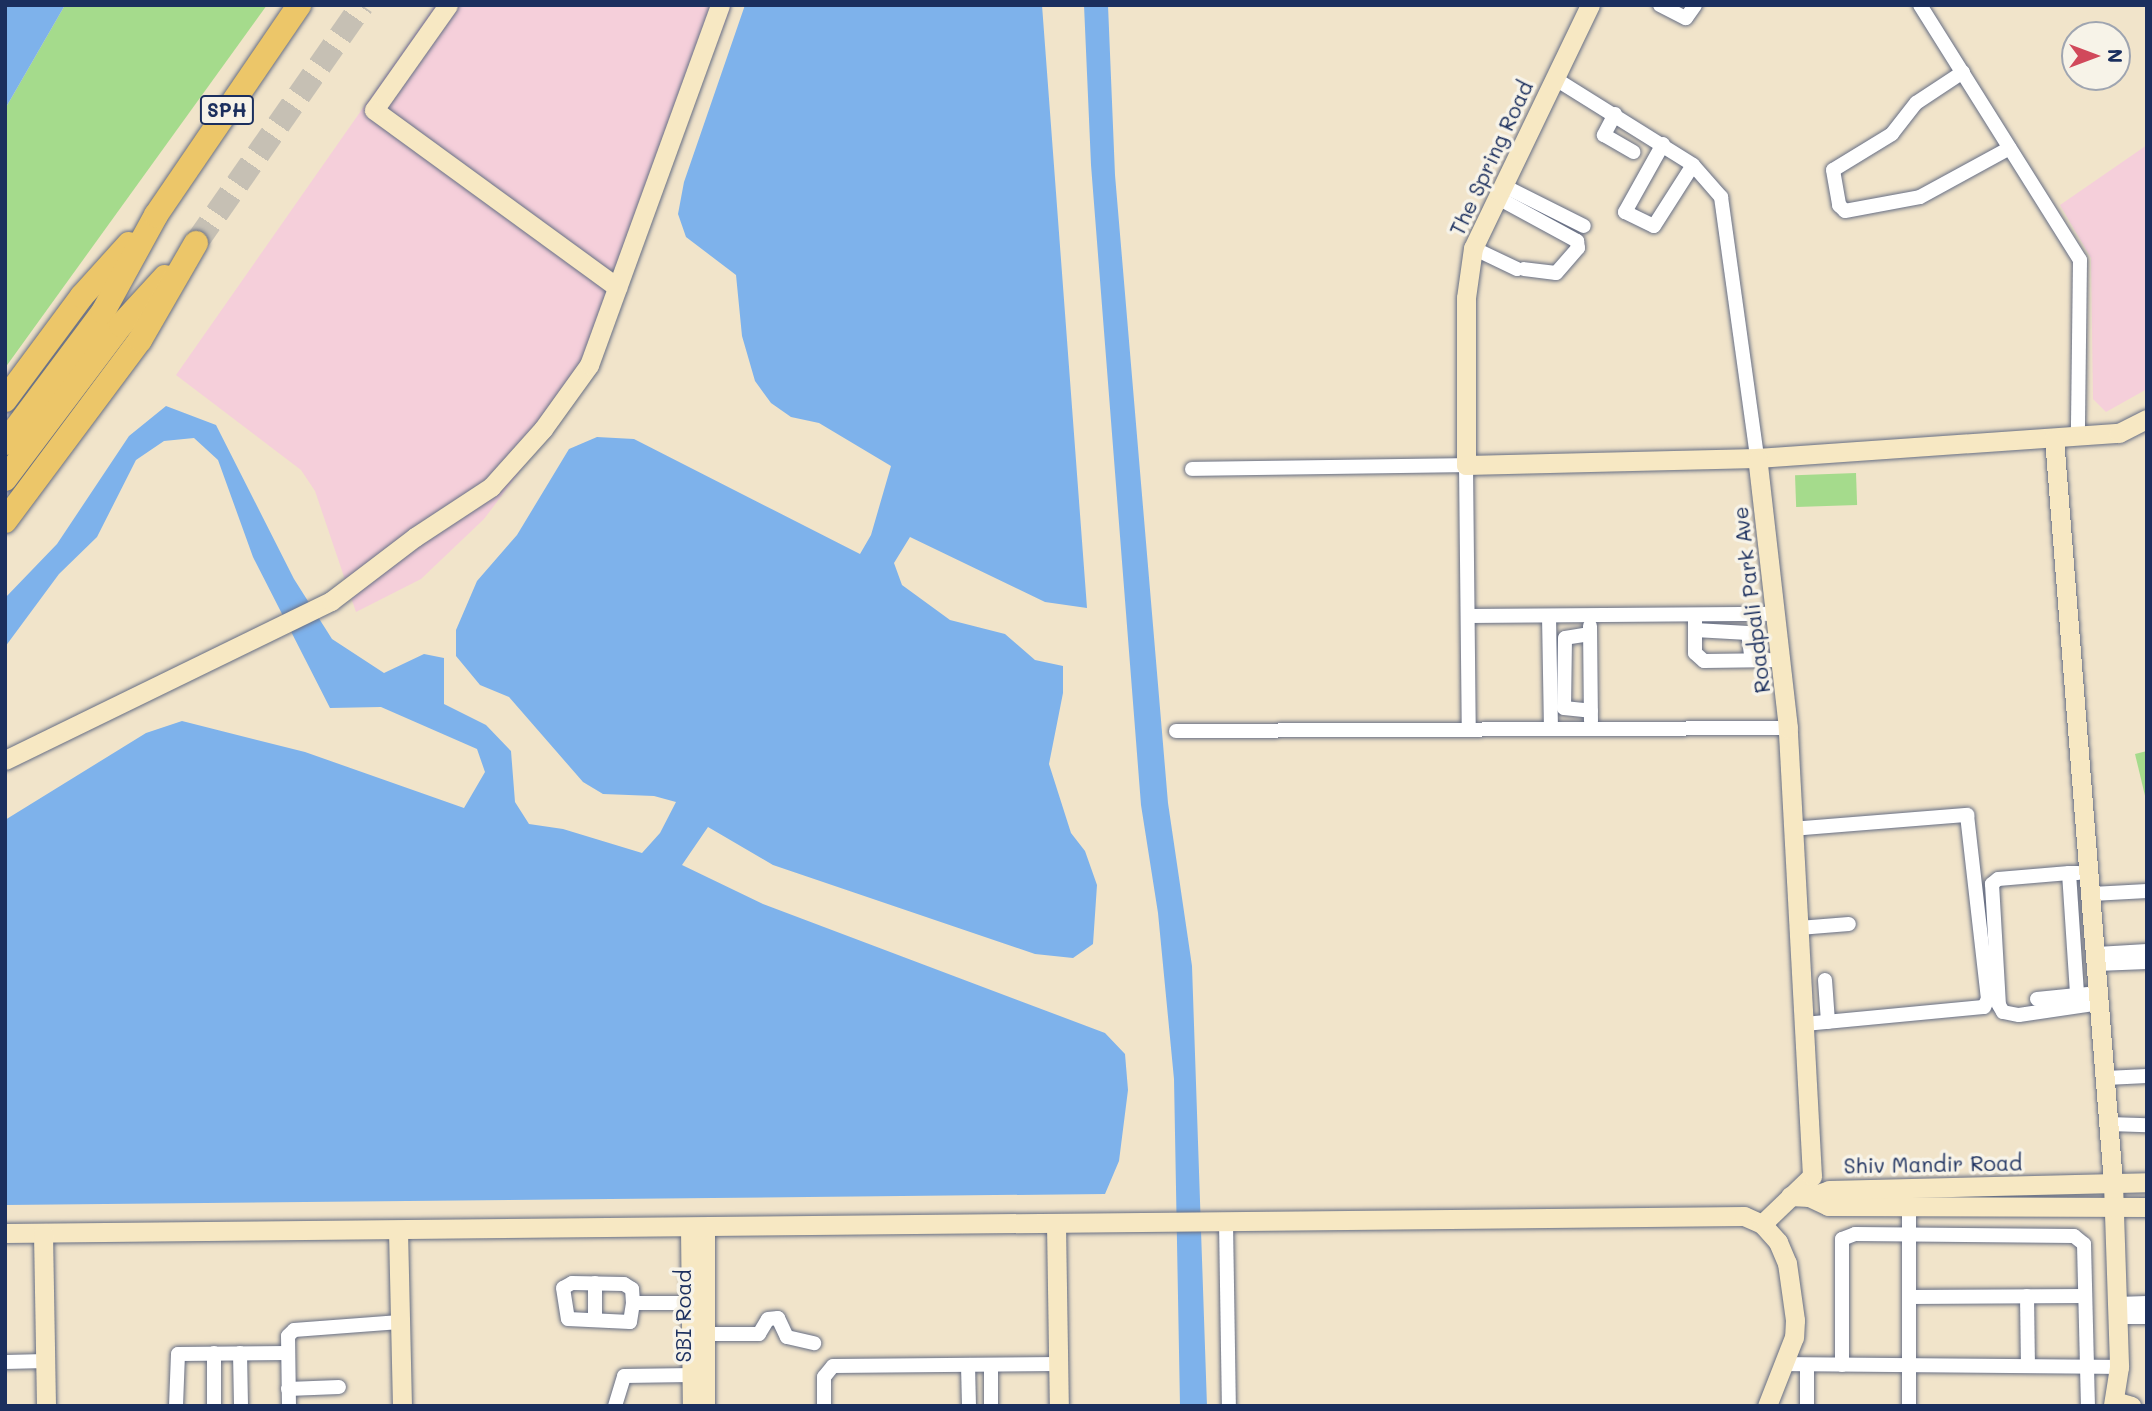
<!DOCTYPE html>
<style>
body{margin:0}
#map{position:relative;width:2152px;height:1411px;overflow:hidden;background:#f1e4ca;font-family:Mali,sans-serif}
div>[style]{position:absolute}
.built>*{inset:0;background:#f5cfda}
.green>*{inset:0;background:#a5db8c;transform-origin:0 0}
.water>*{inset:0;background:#7eb2eb}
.highway-tunnel>*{height:24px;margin-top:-12px;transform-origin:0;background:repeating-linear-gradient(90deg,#c6c0b4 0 24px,transparent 0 36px)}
.roads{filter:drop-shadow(0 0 2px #666e84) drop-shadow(0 0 2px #666e84)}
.street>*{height:14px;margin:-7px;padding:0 7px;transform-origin:7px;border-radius:7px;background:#fff}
.secondary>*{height:19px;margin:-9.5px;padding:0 9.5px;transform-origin:9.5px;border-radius:9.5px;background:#f7e8c3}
.highway>*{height:24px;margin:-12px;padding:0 12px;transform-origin:12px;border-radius:12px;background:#ecc669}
span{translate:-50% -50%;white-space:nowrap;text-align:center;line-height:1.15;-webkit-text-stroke:7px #f7f3e8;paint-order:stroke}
.shield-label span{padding:2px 5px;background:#f7f3e8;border:2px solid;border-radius:5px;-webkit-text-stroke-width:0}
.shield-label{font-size:19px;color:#1b2f5e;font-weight:700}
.street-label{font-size:21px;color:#1b2f5e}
.frame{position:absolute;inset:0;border:7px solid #1b2f5e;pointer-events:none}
.north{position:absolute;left:2061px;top:21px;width:70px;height:70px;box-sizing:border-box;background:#f7f3e8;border:2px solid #9fa5b1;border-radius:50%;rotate:90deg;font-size:19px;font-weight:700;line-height:28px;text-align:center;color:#1b2f5e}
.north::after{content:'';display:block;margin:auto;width:24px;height:32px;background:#d1495b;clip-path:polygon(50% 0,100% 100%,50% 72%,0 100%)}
</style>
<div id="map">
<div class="built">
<div style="clip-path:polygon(435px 5px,732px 5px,595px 361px,563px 414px,484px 519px,421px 579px,356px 612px,315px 491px,301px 470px,176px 375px)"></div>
<div style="clip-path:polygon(2147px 145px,2147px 389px,2106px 412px,2093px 399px,2091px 258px,2060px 205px)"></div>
</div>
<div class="green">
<div style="clip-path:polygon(65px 5px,267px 5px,5px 368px,5px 109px)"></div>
<div style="left:1856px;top:473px;width:32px;height:61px;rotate:88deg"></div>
<div style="clip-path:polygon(2147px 751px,2147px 804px,2135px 754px)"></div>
</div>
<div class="water">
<div style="clip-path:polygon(5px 5px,65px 5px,5px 109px)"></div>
<div style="clip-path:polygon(745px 5px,1042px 5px,1087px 608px,1045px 602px,910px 537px,894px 563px,902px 585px,950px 620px,1005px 634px,1035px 660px,1063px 666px,1063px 693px,1049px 764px,1071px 833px,1085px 851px,1097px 885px,1093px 944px,1073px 958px,1035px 954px,773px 865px,708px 827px,682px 865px,763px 904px,1105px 1033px,1125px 1054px,1128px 1090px,1119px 1161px,1105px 1194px,5px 1205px,5px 820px,146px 733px,182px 721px,305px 752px,464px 808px,485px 772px,477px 749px,381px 707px,330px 708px,253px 557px,218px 460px,194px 438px,164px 441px,136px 460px,97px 537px,59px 574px,5px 647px,5px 598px,57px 544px,129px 436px,166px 406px,216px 425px,294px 579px,332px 639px,384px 673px,424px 654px,444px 658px,444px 704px,486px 725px,511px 751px,515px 802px,529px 824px,563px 829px,642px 853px,660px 833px,676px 802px,654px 796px,603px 794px,583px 782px,509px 697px,480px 685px,456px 656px,456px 630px,477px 581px,517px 535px,569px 449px,597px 437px,634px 439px,860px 554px,871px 535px,891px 466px,819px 423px,791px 417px,771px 403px,755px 381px,742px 336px,736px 275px,686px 237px,678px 214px,684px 182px)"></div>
<div style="clip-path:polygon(1084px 5px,1108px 5px,1115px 175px,1168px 803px,1192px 966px,1207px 1406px,1180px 1406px,1174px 1079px,1158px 913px,1141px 805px,1091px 165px)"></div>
</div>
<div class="highway-tunnel">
<div style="left:196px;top:243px;width:290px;rotate:-55.1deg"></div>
</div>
<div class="roads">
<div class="street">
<div style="left:1660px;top:5px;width:29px;rotate:27deg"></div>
<div style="left:1686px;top:18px;width:16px;rotate:-55deg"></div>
<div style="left:1920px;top:5px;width:301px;rotate:57.9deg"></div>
<div style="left:2080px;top:260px;width:176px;rotate:90.7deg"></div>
<div style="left:1963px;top:72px;width:56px;rotate:146.6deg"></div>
<div style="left:1916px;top:103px;width:39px;rotate:128deg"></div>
<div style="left:1892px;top:134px;width:69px;rotate:148.6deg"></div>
<div style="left:1833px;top:170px;width:36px;rotate:80deg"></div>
<div style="left:1839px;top:205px;width:8px;rotate:45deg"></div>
<div style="left:1845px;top:211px;width:76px;rotate:-10.6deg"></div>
<div style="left:1920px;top:197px;width:102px;rotate:-28.6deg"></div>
<div style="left:1554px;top:78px;width:164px;rotate:32deg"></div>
<div style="left:1693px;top:165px;width:43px;rotate:48.8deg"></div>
<div style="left:1721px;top:197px;width:263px;rotate:82.1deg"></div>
<div style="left:1615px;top:114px;width:24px;rotate:118deg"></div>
<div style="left:1604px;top:135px;width:34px;rotate:30deg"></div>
<div style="left:1663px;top:144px;width:78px;rotate:119.2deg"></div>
<div style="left:1625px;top:212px;width:32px;rotate:26deg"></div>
<div style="left:1654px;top:226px;width:72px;rotate:-57.4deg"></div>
<div style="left:1506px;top:187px;width:87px;rotate:26.6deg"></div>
<div style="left:1500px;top:199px;width:88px;rotate:28.6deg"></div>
<div style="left:1577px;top:241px;width:7px;rotate:82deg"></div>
<div style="left:1578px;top:248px;width:33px;rotate:131deg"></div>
<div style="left:1556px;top:273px;width:32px;rotate:-173deg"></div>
<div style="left:1473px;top:248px;width:49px;rotate:25.5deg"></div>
<div style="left:1192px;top:469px;width:274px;rotate:-0.8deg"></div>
<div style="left:1466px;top:465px;width:265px;rotate:89.4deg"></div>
<div style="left:1695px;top:615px;width:38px;rotate:90deg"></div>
<div style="left:1695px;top:653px;width:12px;rotate:42deg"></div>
<div style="left:1704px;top:661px;width:77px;rotate:-0.7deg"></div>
<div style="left:1468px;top:616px;width:308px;rotate:-0.4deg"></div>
<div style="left:1549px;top:616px;width:113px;rotate:89deg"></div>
<div style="left:1590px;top:626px;width:95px;rotate:89.4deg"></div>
<div style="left:1695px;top:630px;width:53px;rotate:3.2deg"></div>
<div style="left:1748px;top:633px;width:27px;rotate:82deg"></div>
<div style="left:1590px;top:634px;width:25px;rotate:171deg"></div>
<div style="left:1565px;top:638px;width:70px;rotate:90.8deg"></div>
<div style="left:1564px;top:708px;width:27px;rotate:6deg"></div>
<div style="left:1176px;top:731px;width:612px;rotate:-0.28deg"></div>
<div style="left:1792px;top:829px;width:176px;rotate:-4.6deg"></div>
<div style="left:1967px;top:815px;width:185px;rotate:83.5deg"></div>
<div style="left:1988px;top:999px;width:9px;rotate:117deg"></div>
<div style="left:1984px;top:1007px;width:181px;rotate:174.6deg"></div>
<div style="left:2069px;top:873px;width:71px;rotate:175.2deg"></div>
<div style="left:1998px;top:879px;width:8px;rotate:140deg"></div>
<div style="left:1992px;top:884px;width:121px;rotate:86.7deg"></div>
<div style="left:1999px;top:1005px;width:8px;rotate:60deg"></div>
<div style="left:2003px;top:1012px;width:16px;rotate:11deg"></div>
<div style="left:2019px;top:1015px;width:82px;rotate:-8.4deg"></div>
<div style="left:2078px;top:873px;width:9px;rotate:180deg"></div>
<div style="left:2069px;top:873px;width:122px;rotate:86.2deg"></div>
<div style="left:2077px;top:995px;width:22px;rotate:-5deg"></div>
<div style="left:2092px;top:894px;width:55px;rotate:-3.1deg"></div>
<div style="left:1799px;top:928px;width:50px;rotate:-4.6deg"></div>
<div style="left:2097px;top:954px;width:50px;rotate:-3.4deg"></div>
<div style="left:2097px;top:964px;width:50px;rotate:-2.3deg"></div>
<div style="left:1825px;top:980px;width:42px;rotate:85.9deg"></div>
<div style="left:2037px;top:999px;width:40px;rotate:-5.7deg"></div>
<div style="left:2077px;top:995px;width:7px;rotate:82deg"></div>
<div style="left:2106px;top:1078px;width:41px;rotate:-2.8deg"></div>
<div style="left:2109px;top:1124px;width:38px;rotate:2deg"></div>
<div style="left:1909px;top:1206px;width:200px;rotate:90deg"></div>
<div style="left:1226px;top:1222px;width:184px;rotate:89.1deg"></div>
<div style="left:2027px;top:1296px;width:70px;rotate:89.2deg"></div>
<div style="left:1909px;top:1297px;width:176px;rotate:-0.3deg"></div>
<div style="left:633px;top:1303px;width:14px;rotate:-94deg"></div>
<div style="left:632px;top:1289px;width:9px;rotate:-148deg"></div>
<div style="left:624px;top:1284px;width:52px;rotate:-178.9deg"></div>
<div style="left:572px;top:1283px;width:10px;rotate:151deg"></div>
<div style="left:563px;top:1288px;width:31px;rotate:81deg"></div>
<div style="left:568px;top:1319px;width:62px;rotate:2.8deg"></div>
<div style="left:630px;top:1322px;width:19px;rotate:-81deg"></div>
<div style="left:633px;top:1303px;width:58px"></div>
<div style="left:2117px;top:1304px;width:30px;rotate:-2deg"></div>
<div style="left:2117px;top:1317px;width:30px"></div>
<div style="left:595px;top:1320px;width:37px;rotate:-90deg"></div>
<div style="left:705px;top:1334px;width:54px"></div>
<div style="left:759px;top:1334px;width:17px;rotate:-59deg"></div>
<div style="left:768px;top:1319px;width:10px;rotate:-6deg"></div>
<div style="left:778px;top:1318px;width:21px;rotate:65deg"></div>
<div style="left:787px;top:1337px;width:28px;rotate:13deg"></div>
<div style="left:214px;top:1353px;width:53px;rotate:90deg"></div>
<div style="left:240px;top:1353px;width:53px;rotate:88.9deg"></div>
<div style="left:5px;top:1362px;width:41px;rotate:-1.4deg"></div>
<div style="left:1783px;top:1364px;width:336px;rotate:0.5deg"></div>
<div style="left:968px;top:1365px;width:41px;rotate:88.6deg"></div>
<div style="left:1807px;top:1365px;width:41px;rotate:90deg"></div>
<div style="left:1842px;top:1365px;width:126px;rotate:-90deg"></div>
<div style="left:1842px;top:1239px;width:14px;rotate:-21deg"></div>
<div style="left:1855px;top:1234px;width:219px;rotate:0.5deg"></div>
<div style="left:2074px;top:1236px;width:13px;rotate:39deg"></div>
<div style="left:2084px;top:1244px;width:162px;rotate:88.6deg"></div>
<div style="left:288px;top:1389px;width:51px;rotate:-2.2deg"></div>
<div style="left:176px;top:1406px;width:52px;rotate:-87.8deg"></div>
<div style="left:178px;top:1354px;width:110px;rotate:-0.5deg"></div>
<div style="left:289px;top:1406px;width:70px;rotate:-90.8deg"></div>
<div style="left:288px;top:1336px;width:8px;rotate:-45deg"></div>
<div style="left:294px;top:1330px;width:106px;rotate:-4.3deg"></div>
<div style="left:615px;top:1406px;width:31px;rotate:-73deg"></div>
<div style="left:624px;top:1376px;width:68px;rotate:-0.8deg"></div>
<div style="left:824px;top:1406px;width:29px;rotate:-90deg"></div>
<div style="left:824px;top:1377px;width:14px;rotate:-51deg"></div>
<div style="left:833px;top:1366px;width:225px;rotate:-0.5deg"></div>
<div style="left:991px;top:1406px;width:41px;rotate:-90deg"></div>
</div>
<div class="secondary">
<div style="left:448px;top:5px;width:128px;rotate:125.2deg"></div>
<div style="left:374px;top:110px;width:301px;rotate:36.1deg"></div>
<div style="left:1590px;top:5px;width:270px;rotate:115.7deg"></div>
<div style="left:1473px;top:248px;width:50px;rotate:98deg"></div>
<div style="left:1466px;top:298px;width:167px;rotate:90deg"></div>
<div style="left:1466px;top:465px;width:291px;rotate:-1.4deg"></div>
<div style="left:1757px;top:458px;width:363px;rotate:-4deg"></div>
<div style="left:2119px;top:433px;width:31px;rotate:-27deg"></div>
<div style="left:2054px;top:438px;width:747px;rotate:85.47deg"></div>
<div style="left:2113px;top:1183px;width:184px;rotate:88.1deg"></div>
<div style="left:2119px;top:1367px;width:39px;rotate:99deg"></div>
<div style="left:5px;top:760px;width:363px;rotate:-26deg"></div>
<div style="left:331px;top:601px;width:106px;rotate:-37.3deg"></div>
<div style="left:415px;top:537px;width:91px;rotate:-33.3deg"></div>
<div style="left:491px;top:487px;width:78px;rotate:-48.1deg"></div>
<div style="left:543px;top:429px;width:79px;rotate:-54.3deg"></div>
<div style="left:589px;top:365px;width:383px;rotate:-70deg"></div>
<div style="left:1790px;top:1196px;width:19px;rotate:3deg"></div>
<div style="left:1809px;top:1197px;width:21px;rotate:25deg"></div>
<div style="left:1828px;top:1206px;width:319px;rotate:0.2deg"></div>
<div style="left:1809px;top:1197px;width:21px;rotate:-19deg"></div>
<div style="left:1829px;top:1190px;width:318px;rotate:-1.4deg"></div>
<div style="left:1056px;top:1224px;width:182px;rotate:89.1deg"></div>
<div style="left:1762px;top:1224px;width:24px;rotate:48deg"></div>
<div style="left:1778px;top:1242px;width:23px;rotate:67deg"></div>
<div style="left:1787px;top:1263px;width:58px;rotate:82deg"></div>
<div style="left:1795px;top:1320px;width:17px;rotate:93deg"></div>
<div style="left:1794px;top:1337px;width:74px;rotate:111.4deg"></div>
<div style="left:690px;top:1227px;width:178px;rotate:89.4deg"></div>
<div style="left:705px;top:1227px;width:179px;rotate:90deg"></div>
<div style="left:398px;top:1230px;width:176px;rotate:88.7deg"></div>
<div style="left:5px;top:1233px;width:1739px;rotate:-0.56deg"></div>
<div style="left:1744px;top:1216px;width:20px;rotate:24deg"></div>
<div style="left:1762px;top:1224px;width:69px;rotate:-43.8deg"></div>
<div style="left:1812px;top:1176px;width:449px;rotate:-93.1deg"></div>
<div style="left:1788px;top:728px;width:272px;rotate:-96.5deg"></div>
<div style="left:43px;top:1233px;width:173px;rotate:89deg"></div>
<div style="left:2114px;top:1401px;width:18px;rotate:16deg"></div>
</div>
<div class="highway">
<div style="left:5px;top:400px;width:129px;rotate:-53.5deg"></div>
<div style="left:82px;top:296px;width:70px;rotate:-47.9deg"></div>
<div style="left:5px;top:443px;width:164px;rotate:-53.2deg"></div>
<div style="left:103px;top:312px;width:111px;rotate:-61.3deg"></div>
<div style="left:156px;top:215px;width:254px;rotate:-55.7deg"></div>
<div style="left:5px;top:479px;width:193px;rotate:-53deg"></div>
<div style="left:121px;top:325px;width:65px;rotate:-47.5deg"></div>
<div style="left:5px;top:521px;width:226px;rotate:-53.3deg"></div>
<div style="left:140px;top:340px;width:112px;rotate:-60deg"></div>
</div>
</div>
<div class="shield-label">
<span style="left:227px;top:110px">SPH</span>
</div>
<div class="street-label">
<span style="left:1491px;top:158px;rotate:-65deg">The Spring Road</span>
<span style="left:1751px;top:600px;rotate:-97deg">Roadpali Park Ave</span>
<span style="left:1933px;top:1164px;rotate:-1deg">Shiv Mandir Road</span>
<span style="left:683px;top:1316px;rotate:-90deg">SBI Road</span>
</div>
<div class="frame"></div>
<div class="north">N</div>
</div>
